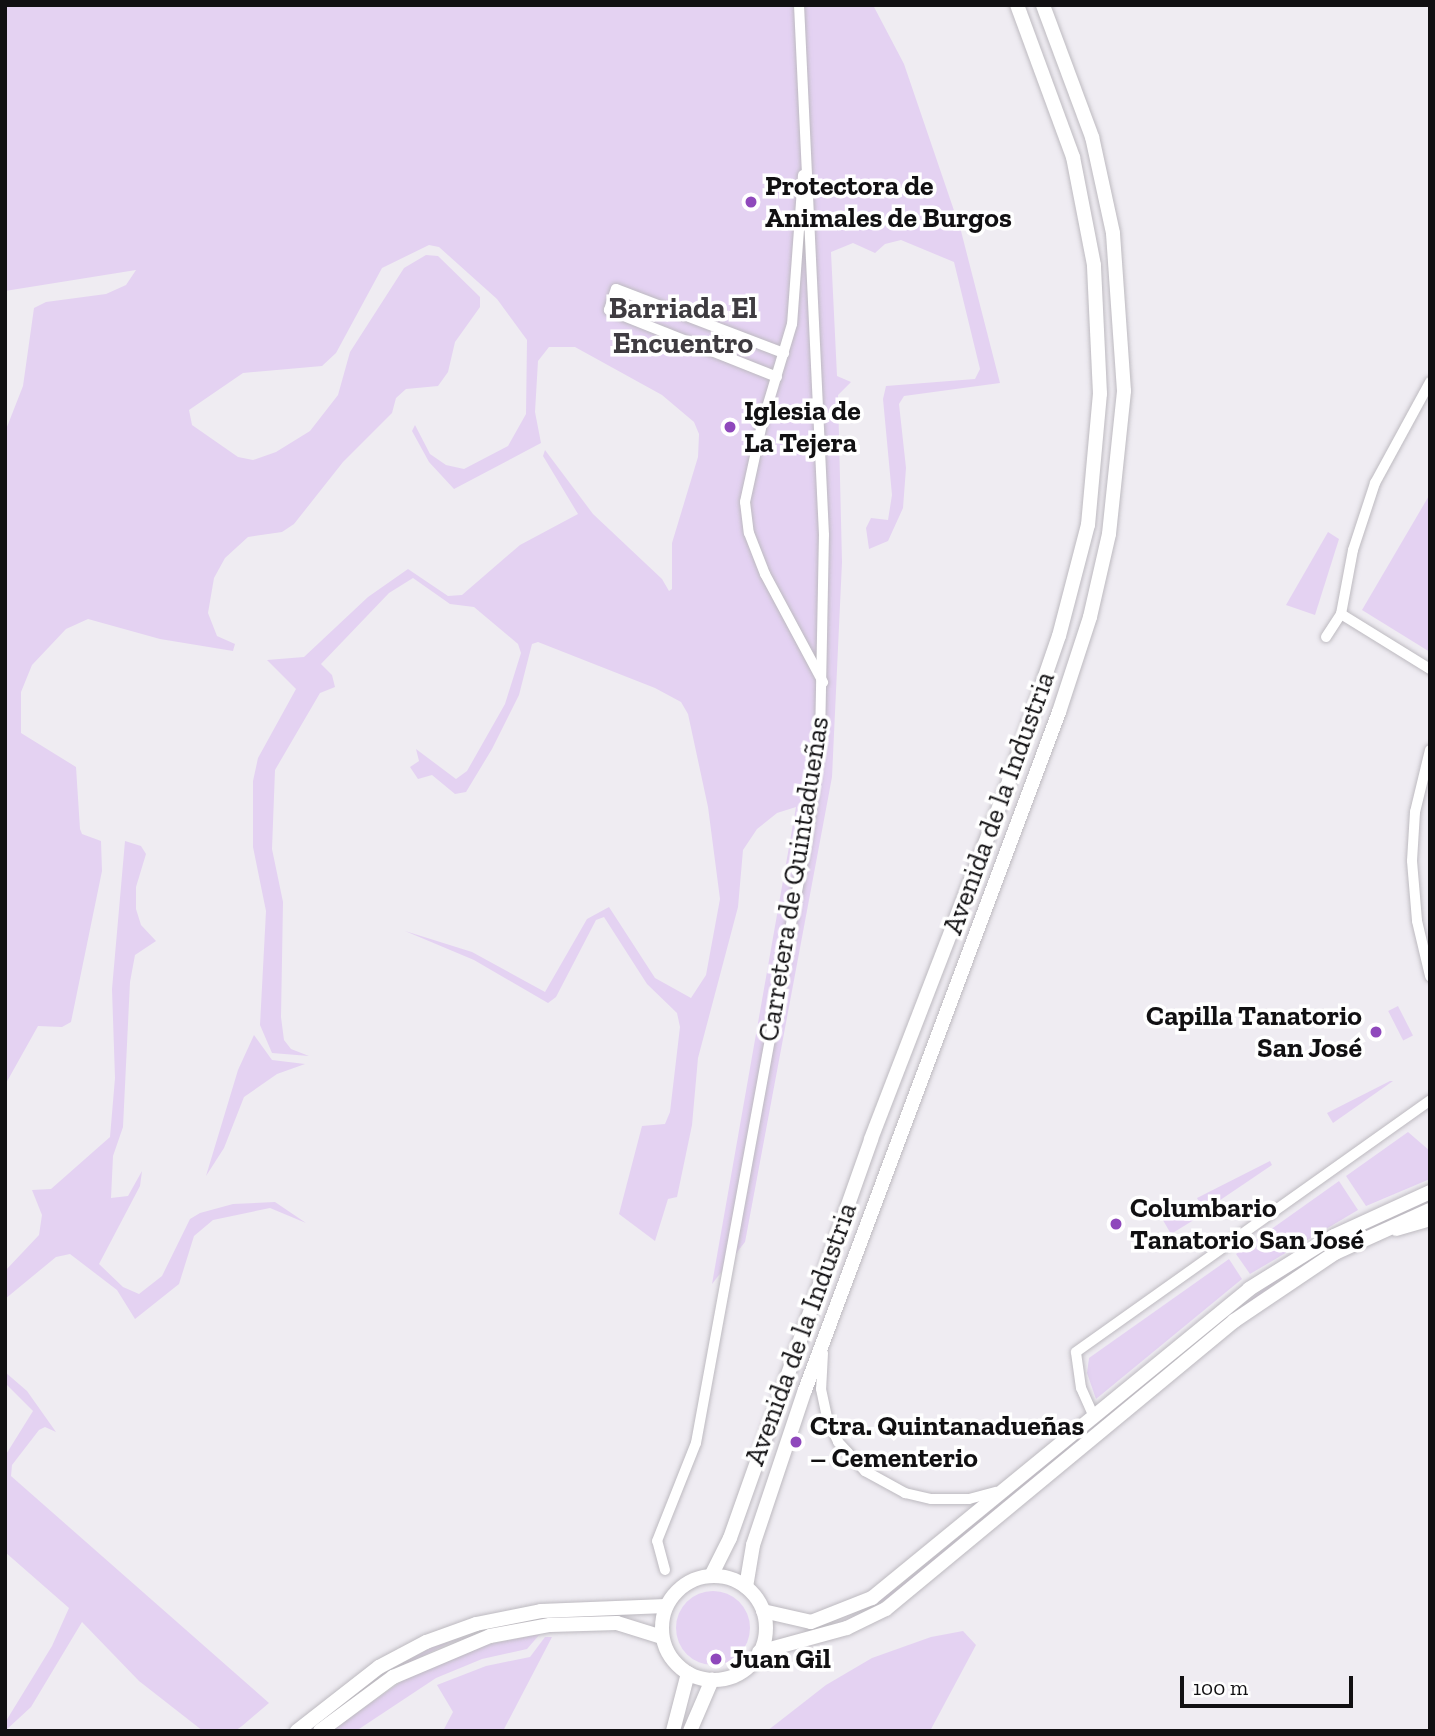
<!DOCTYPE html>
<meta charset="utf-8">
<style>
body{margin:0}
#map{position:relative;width:1435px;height:1736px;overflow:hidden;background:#efecf2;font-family:"Zilla Slab",serif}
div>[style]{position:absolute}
.green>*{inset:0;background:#e4d2f2;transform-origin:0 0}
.round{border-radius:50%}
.roads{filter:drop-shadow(0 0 2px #bdbac0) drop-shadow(0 0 2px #bdbac0)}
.street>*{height:10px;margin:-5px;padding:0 5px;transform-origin:5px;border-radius:5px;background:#fff}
.secondary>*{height:14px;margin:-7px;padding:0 7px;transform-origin:7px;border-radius:7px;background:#fff}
.secondary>.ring{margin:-7px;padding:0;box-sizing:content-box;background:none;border:14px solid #fff;border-radius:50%}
.dots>*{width:19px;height:19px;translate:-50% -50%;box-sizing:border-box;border:4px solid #fff;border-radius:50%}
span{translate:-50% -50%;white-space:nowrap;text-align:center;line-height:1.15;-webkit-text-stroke:7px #fff;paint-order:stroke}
.poi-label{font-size:28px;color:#111012;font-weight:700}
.left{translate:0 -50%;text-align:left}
.right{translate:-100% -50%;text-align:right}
.street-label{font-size:28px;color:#111012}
.neighbourhood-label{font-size:30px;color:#3f3c41;font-weight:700}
.frame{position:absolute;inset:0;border:7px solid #111012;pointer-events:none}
.scale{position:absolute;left:1180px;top:1676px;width:173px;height:32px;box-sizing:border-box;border:4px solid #111012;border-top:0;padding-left:9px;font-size:21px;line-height:24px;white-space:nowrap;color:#111012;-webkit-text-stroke:5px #fff;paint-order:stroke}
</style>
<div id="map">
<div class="green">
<div style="clip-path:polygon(5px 5px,873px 5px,904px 64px,961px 231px,1000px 383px,904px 396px,899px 404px,906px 468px,903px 508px,888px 541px,869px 549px,866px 528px,871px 518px,888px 520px,892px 495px,883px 399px,886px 386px,975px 379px,980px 369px,954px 262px,901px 240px,885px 244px,875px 253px,853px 243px,831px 252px,837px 376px,851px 382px,838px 395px,842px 562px,832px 777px,745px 1242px,712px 1284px,796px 807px,777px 813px,757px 829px,743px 850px,738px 907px,698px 1058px,692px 1125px,677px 1197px,668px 1199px,655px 1241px,619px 1214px,642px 1126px,665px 1124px,670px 1112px,680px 1027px,677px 1013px,647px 984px,604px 917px,596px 920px,556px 997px,548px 1003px,474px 960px,405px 931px,472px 952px,545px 992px,587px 919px,609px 907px,655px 978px,691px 998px,706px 975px,720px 899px,708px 807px,688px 714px,681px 702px,655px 688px,538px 642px,532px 644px,519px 695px,492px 749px,466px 792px,455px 794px,432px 775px,418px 779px,410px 767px,419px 761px,416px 749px,456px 779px,467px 771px,505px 704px,521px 653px,518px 644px,474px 607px,450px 604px,413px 578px,389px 593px,321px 664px,332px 675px,335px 687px,320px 693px,275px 770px,272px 849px,283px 902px,281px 1017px,284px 1040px,291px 1049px,309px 1056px,272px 1053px,260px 1025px,266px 911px,253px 847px,253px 781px,258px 758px,296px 689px,267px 660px,304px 657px,368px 597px,408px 569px,448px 596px,462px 595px,520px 545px,578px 514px,543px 456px,545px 450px,593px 514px,662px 579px,669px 591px,672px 589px,672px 543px,698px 457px,699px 434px,694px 422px,662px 395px,575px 347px,549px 347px,538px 361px,535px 412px,541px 443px,454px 489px,429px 462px,412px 431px,415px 425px,430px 454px,446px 465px,464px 469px,508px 446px,526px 414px,527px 340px,497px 299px,439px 247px,429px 245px,382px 268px,336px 353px,322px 366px,243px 373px,189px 410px,192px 425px,238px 457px,253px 460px,276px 452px,310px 431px,338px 395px,350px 352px,404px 268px,426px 255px,438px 256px,480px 297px,480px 307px,455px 342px,448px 372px,438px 386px,406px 389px,396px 398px,392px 413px,343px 462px,294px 524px,282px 532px,248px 537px,225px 558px,214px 578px,208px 613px,217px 636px,235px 644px,233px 651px,160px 639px,88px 619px,66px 629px,32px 665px,21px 692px,21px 733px,76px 767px,80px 829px,82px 834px,101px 841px,102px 871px,71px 1022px,62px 1027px,38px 1026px,5px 1085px,5px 432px,23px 386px,34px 308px,46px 302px,106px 294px,126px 285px,136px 270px,5px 291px)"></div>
<div style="clip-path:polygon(1430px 494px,1430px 652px,1362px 610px)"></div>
<div style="clip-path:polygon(1328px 532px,1339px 539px,1315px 615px,1286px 605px)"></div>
<div style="clip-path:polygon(125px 841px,141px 846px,146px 854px,136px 887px,136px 909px,141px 925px,156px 941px,135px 955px,130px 982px,123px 1127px,113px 1156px,111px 1198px,128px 1196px,142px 1171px,140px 1186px,99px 1264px,123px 1287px,139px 1294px,162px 1276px,190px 1219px,200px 1213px,233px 1204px,275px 1202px,306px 1223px,270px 1208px,213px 1220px,194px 1236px,179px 1284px,135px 1319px,117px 1290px,70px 1254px,56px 1257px,5px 1299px,5px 1271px,39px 1235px,42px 1215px,32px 1190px,51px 1189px,110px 1137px,115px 1078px,112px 989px)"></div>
<div style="left:1398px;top:1006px;width:33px;height:11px;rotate:63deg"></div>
<div style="clip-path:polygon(254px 1035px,272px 1060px,305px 1064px,277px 1074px,244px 1097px,224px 1148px,206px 1176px,238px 1070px)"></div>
<div style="clip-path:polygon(1390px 1081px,1393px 1081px,1333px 1123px,1327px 1113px)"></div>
<div style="clip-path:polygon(1408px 1132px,1430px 1151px,1430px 1179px,1366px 1206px,1346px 1176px)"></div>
<div style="clip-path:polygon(1270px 1161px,1272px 1165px,1204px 1211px,1197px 1198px)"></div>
<div style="clip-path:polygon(1339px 1181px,1358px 1210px,1250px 1274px,1236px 1254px)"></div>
<div style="clip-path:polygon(1430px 1199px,1430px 1203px,1362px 1232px,1286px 1275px,1219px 1325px,889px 1598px,827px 1628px,873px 1605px,901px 1585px,1146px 1381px,1284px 1273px,1369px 1225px)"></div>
<div style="clip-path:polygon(1190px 1200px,1197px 1218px,1171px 1234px,1160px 1215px)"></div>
<div style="clip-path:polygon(1229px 1259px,1242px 1279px,1096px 1399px,1087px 1373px,1089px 1358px)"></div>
<div style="clip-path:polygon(5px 1372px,27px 1391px,56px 1432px,45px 1427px,39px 1430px,12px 1465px,11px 1476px,269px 1703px,242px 1726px,235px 1731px,203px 1731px,139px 1681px,82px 1622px,31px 1707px,5px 1731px,6px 1721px,52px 1646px,69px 1608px,5px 1552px,5px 1456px,33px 1411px,5px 1383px)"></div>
<div class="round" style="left:676px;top:1591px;width:74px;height:74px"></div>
<div style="clip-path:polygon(615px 1615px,615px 1619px,523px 1623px,451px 1642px,379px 1678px,307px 1731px,373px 1679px,433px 1647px,522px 1620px)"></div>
<div style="clip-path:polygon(963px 1631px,976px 1645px,930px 1731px,767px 1731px,826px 1685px,872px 1658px,931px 1637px)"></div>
<div style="clip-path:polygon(540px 1634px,527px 1649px,482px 1659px,436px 1678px,356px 1731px,331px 1731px,409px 1676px,476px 1647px)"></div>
<div style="clip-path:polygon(545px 1637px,552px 1637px,503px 1731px,443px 1731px,453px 1712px,437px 1685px,486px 1666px,530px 1657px)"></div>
</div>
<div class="roads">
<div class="street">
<div style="left:803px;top:175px;width:149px;rotate:94.2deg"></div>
<div style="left:792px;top:324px;width:104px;rotate:106.7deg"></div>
<div style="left:762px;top:424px;width:80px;rotate:102.3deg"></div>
<div style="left:745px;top:502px;width:31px;rotate:83deg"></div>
<div style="left:749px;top:533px;width:44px;rotate:68.7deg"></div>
<div style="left:765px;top:574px;width:123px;rotate:61.8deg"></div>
<div style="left:777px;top:377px;width:181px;rotate:-158.3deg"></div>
<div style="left:609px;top:310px;width:22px;rotate:-72deg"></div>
<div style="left:616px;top:289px;width:180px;rotate:20.9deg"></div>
<div style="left:1341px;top:614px;width:65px;rotate:-79.4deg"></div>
<div style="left:1353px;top:550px;width:71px;rotate:-71.8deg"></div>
<div style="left:1375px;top:483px;width:115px;rotate:-61.4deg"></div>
<div style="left:1341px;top:614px;width:105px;rotate:31.7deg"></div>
<div style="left:1326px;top:637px;width:27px;rotate:-57deg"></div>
<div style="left:1430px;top:750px;width:64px;rotate:103.6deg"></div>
<div style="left:1415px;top:812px;width:49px;rotate:93.5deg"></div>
<div style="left:1412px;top:861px;width:60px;rotate:85.2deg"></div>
<div style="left:1417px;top:921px;width:57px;rotate:76.7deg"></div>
<div style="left:1396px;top:1231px;width:35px;rotate:-16deg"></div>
<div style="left:823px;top:1353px;width:36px;rotate:93deg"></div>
<div style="left:821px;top:1389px;width:30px;rotate:78deg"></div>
<div style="left:827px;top:1418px;width:26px;rotate:65deg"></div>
<div style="left:838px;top:1442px;width:40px;rotate:47deg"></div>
<div style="left:865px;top:1471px;width:46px;rotate:28.8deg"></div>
<div style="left:905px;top:1493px;width:27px;rotate:13deg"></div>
<div style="left:931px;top:1499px;width:38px"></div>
<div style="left:969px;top:1499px;width:28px;rotate:-15deg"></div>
<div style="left:1094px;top:1417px;width:32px;rotate:-114deg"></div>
<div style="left:1081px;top:1388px;width:36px;rotate:-98deg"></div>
<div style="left:1076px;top:1352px;width:435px;rotate:-35.4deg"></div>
<div style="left:665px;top:1570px;width:30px;rotate:-105deg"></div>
<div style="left:657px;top:1541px;width:105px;rotate:-68.3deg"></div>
<div style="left:696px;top:1443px;width:616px;rotate:-79.62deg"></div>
<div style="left:807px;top:837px;width:97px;rotate:-82.3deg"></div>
<div style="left:820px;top:741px;width:206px;rotate:-88.9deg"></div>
<div style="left:824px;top:535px;width:531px;rotate:-92.7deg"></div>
</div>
<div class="secondary">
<div style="left:711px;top:1576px;width:42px;rotate:-63.4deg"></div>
<div style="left:730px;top:1538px;width:423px;rotate:-70.5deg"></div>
<div style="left:871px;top:1139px;width:384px;rotate:-68.9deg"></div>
<div style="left:1009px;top:781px;width:153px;rotate:-71deg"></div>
<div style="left:1059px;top:636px;width:115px;rotate:-75.4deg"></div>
<div style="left:1088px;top:525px;width:132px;rotate:-84.8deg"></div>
<div style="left:1100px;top:394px;width:129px;rotate:-92.7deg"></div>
<div style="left:1094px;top:265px;width:110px;rotate:-101deg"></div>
<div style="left:1073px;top:157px;width:162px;rotate:-110.2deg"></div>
<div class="ring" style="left:662px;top:1576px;width:90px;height:90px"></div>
<div style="left:746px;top:1587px;width:43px;rotate:-80.5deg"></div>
<div style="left:753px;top:1545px;width:163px;rotate:-71.5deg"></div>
<div style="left:805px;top:1390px;width:724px;rotate:-69.46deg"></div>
<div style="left:1059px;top:712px;width:100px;rotate:-71.9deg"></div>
<div style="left:1090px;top:617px;width:85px;rotate:-77.1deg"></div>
<div style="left:1109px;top:534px;width:144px;rotate:-84deg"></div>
<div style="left:1124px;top:391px;width:158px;rotate:-94deg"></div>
<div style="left:1113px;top:233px;width:98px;rotate:-102.3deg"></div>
<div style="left:1092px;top:137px;width:141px;rotate:-110.4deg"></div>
<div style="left:763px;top:1611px;width:49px;rotate:12.9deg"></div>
<div style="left:811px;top:1622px;width:66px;rotate:-21.5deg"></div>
<div style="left:872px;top:1598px;width:487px;rotate:-39.3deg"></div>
<div style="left:1249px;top:1289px;width:100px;rotate:-31.9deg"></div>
<div style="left:1334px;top:1236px;width:106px;rotate:-24.6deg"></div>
<div style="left:759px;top:1652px;width:91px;rotate:-15.3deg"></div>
<div style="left:847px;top:1628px;width:43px;rotate:-26deg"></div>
<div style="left:886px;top:1609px;width:452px;rotate:-39.6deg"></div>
<div style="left:1234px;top:1321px;width:122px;rotate:-34deg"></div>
<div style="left:1335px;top:1253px;width:104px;rotate:-24.4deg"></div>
<div style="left:297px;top:1731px;width:104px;rotate:-38deg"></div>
<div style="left:379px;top:1667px;width:53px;rotate:-28deg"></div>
<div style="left:426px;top:1642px;width:53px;rotate:-19.8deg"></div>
<div style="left:476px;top:1624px;width:66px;rotate:-11.3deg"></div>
<div style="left:541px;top:1611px;width:125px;rotate:-2.3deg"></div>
<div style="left:320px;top:1731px;width:91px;rotate:-36.5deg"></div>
<div style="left:393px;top:1677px;width:105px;rotate:-22.9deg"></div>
<div style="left:490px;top:1636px;width:61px;rotate:-10.4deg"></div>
<div style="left:550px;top:1625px;width:67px;rotate:-1.7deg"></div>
<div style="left:617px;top:1623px;width:47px;rotate:17.3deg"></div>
<div style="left:673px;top:1731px;width:60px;rotate:-75.5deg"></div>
<div style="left:690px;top:1731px;width:56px;rotate:-66.7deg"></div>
</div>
</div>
<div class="dots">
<div style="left:751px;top:202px;background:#8f48bc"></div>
<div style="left:730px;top:427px;background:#8f48bc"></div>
<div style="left:1376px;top:1032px;background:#8f48bc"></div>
<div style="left:1116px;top:1224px;background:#8f48bc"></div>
<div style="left:796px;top:1442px;background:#8f48bc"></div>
<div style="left:716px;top:1659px;background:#8f48bc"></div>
</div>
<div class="poi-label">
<span class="left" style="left:765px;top:202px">Protectora de<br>Animales de Burgos</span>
<span class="left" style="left:744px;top:427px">Iglesia de<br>La Tejera</span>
<span class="right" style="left:1362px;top:1032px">Capilla Tanatorio<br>San José</span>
<span class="left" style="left:1130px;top:1224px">Columbario<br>Tanatorio San José</span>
<span class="left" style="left:810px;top:1442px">Ctra. Quintanadueñas<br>– Cementerio</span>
<span class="left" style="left:730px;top:1659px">Juan Gil</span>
</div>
<div class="street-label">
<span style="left:999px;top:803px;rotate:-70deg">Avenida de la Industria</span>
<span style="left:794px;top:879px;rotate:-81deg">Carretera de Quintadueñas</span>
<span style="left:801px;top:1334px;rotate:-70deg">Avenida de la Industria</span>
</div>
<div class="neighbourhood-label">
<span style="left:683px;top:325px">Barriada El<br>Encuentro</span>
</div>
<div class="frame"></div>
<div class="scale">100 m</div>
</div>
